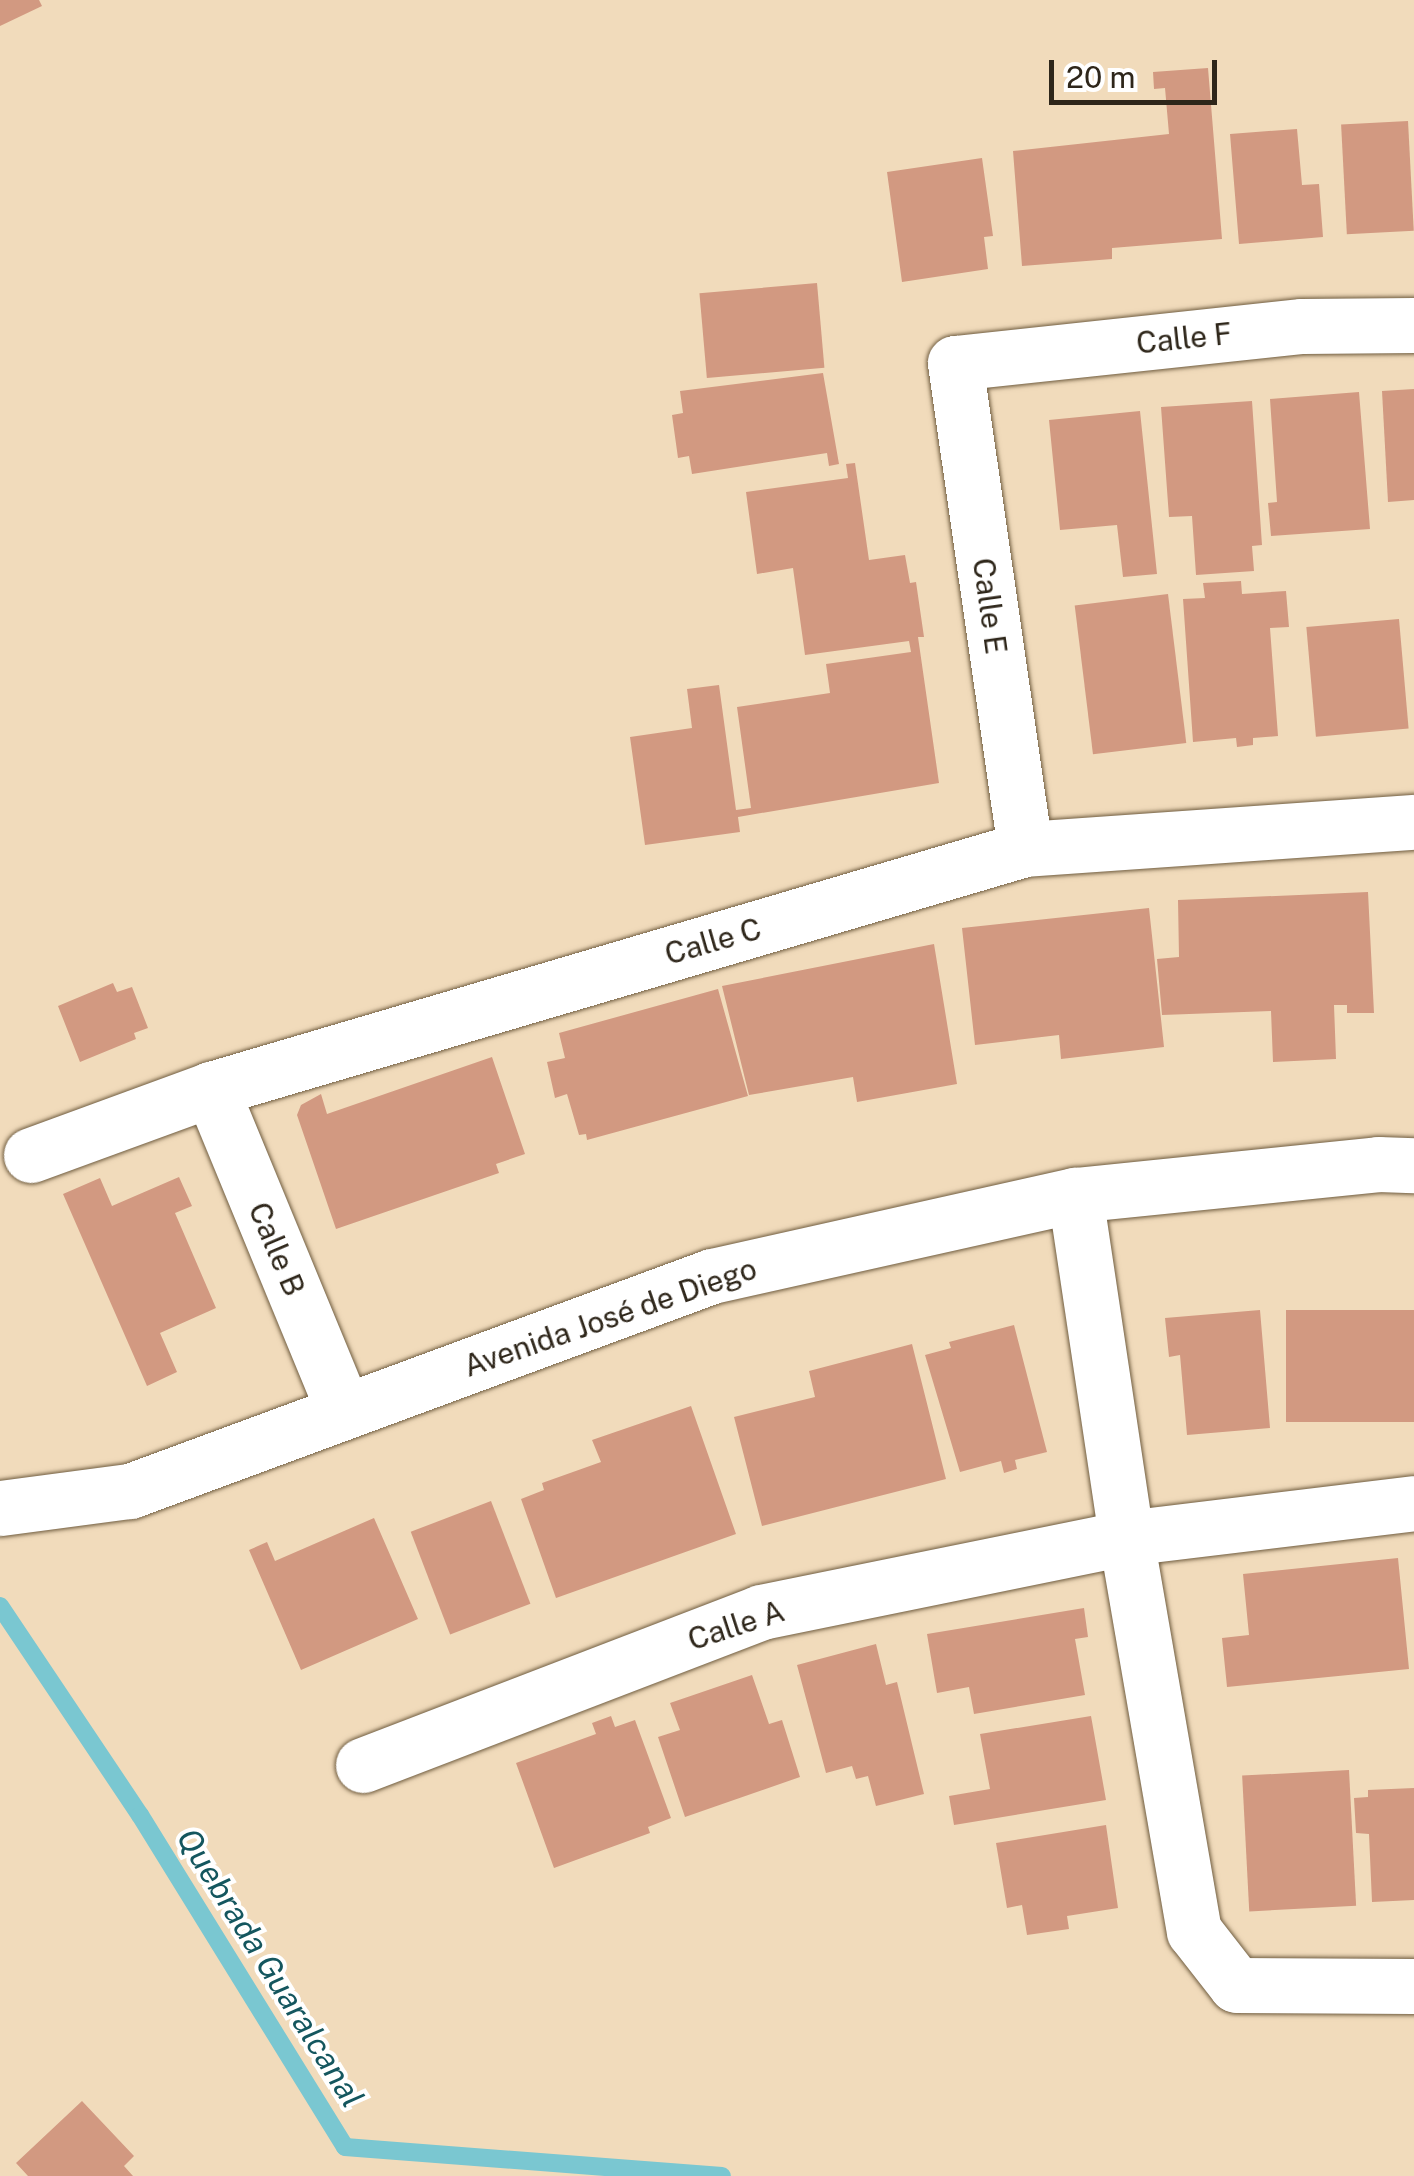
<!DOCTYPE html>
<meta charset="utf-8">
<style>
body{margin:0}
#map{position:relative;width:1414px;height:2176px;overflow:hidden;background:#f1dbbb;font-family:"Public Sans",sans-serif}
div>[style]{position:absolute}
.stream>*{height:18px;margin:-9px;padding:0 9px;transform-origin:9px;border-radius:9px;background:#7ac7d1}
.building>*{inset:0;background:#d29981;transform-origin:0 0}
.roads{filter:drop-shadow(0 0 2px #705d40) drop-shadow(0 0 2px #705d40)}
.minor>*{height:55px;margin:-27.5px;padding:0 27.5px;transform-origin:27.5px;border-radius:27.5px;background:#fff}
.tertiary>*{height:55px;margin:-27.5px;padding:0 27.5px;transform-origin:27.5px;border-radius:27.5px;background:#fff}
span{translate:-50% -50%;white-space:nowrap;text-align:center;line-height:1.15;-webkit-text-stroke:8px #fff;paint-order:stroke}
.street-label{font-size:30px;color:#2e261a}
.water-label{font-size:32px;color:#14565e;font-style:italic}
.scale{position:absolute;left:1049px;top:60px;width:168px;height:45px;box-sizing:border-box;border:5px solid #2e261a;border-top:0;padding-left:12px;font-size:30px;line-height:35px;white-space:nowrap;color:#2e261a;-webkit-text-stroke:8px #fff;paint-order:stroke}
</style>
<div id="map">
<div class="stream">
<div style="left:0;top:1606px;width:252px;rotate:56.2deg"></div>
<div style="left:140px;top:1815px;width:390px;rotate:58.3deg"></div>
<div style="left:345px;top:2147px;width:378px;rotate:4.4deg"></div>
</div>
<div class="building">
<div style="clip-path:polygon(0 0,39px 0,42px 6px,0 26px)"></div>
<div style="clip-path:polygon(1208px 68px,1222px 239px,1112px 248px,1112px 259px,1022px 266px,1013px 151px,1169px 134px,1165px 88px,1154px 89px,1153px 72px)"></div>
<div style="left:1408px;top:121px;width:110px;height:67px;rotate:87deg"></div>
<div style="clip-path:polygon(1297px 129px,1302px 185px,1319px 184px,1323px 237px,1239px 244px,1230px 134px)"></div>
<div style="clip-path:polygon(982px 158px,993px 236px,984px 237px,988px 269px,902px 282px,887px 172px)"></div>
<div style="left:817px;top:283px;width:85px;height:118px;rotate:85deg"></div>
<div style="clip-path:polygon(823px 373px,839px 464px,829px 466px,827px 453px,692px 474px,689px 456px,678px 458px,672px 415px,683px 413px,680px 391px)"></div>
<div style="clip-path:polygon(1414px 389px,1414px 500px,1388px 502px,1382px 391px)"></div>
<div style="clip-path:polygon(1359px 392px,1370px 529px,1271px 536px,1268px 503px,1277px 502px,1270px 399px)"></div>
<div style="clip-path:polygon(1252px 401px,1262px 545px,1252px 546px,1254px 571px,1196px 575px,1192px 516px,1169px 517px,1161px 407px)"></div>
<div style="clip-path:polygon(1140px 411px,1157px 574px,1123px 577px,1117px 525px,1060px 530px,1049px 420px)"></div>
<div style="clip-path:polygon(855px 463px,869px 560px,905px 555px,910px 583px,916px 582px,924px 637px,918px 637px,939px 783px,738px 817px,740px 832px,645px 845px,630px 737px,692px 728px,687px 689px,719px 685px,736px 810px,751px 808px,737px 707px,830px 693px,826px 664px,911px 652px,909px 641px,805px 655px,793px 568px,757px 574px,746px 492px,848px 478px,846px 464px)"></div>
<div style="clip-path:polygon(1241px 581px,1242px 594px,1286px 591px,1289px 627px,1270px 628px,1278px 736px,1253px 738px,1253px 745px,1237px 747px,1236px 738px,1193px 742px,1183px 599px,1205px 598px,1203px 583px)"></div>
<div style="left:1168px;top:594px;width:150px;height:94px;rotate:83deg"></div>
<div style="left:1399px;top:619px;width:110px;height:93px;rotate:85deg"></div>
<div style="clip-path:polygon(1368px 892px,1374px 1013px,1347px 1013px,1347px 1005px,1334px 1005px,1336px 1059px,1273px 1062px,1271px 1011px,1162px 1015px,1157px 959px,1179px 957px,1178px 900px)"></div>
<div style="clip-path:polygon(1149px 908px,1164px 1047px,1061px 1059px,1059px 1035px,975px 1045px,962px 928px)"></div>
<div style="clip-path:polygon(934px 944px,957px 1084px,857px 1102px,853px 1077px,749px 1095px,722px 986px)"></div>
<div style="clip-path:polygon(113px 983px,117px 992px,132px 987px,148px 1028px,134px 1033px,136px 1039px,80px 1062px,58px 1006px)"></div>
<div style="clip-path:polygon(718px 989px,748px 1096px,587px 1140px,586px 1134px,579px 1135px,567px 1094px,555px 1098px,547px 1062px,565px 1058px,559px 1033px)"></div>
<div style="clip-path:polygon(492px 1057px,525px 1154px,496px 1164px,499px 1173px,336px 1229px,297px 1115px,301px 1105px,321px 1094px,327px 1114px)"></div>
<div style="clip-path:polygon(179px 1177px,192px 1206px,175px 1213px,216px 1308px,160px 1333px,177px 1372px,147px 1386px,63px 1194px,100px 1178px,112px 1206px)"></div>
<div style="clip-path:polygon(1260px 1310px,1270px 1428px,1187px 1435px,1180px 1355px,1169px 1357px,1165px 1318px)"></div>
<div style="left:1414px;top:1310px;width:112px;height:128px;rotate:90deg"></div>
<div style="clip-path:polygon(1014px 1325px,1047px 1452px,1015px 1460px,1017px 1469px,1004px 1473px,1001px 1461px,960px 1472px,925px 1355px,951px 1348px,949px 1342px)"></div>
<div style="clip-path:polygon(912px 1344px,946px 1479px,762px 1526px,734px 1417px,815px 1397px,809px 1371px)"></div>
<div style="clip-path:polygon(691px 1406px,736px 1534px,556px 1598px,521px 1499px,544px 1490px,542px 1483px,601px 1462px,592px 1440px)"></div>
<div style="left:491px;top:1501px;width:110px;height:86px;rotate:69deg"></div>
<div style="clip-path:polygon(374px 1518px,418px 1619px,301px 1670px,249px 1550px,267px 1542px,275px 1561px)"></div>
<div style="clip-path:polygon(1398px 1558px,1409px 1669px,1227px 1687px,1222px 1638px,1249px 1635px,1243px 1574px)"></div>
<div style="clip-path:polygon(1084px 1608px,1088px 1637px,1075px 1639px,1085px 1695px,974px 1714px,969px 1687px,937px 1693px,927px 1634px)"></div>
<div style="clip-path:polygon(876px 1644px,886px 1685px,897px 1682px,924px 1794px,876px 1806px,868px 1776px,856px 1779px,852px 1766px,826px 1773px,797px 1665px)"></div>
<div style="clip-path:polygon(752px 1675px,769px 1724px,782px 1720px,800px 1777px,685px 1817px,658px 1737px,680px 1730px,670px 1703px)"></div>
<div style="clip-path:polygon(611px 1716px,615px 1727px,635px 1720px,671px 1818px,648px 1827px,650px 1833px,554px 1868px,516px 1763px,596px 1734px,592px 1723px)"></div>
<div style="clip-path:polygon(1091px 1716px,1106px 1800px,954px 1825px,949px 1796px,990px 1789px,980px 1734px)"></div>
<div style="left:1349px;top:1770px;width:136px;height:107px;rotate:87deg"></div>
<div style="clip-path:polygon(1414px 1788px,1414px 1900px,1372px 1902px,1369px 1834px,1356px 1833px,1354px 1798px,1368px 1797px,1368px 1790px)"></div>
<div style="clip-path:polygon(1106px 1825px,1118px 1908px,1067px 1916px,1069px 1929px,1027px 1935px,1022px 1905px,1007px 1908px,996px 1843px)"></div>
<div style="clip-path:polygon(82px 2101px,134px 2156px,124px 2166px,133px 2176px,28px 2176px,16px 2163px)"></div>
</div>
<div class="roads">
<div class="minor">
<div style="left:1025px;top:849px;width:491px;rotate:-98.2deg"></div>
<div style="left:955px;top:363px;width:349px;rotate:-6.1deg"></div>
<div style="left:1302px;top:326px;width:112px;rotate:-0.5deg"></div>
<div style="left:211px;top:1089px;width:346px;rotate:67.6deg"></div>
<div style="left:31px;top:1155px;width:192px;rotate:-20.1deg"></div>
<div style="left:211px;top:1089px;width:849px;rotate:-16.43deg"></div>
<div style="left:1025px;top:849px;width:390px;rotate:-4deg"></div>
<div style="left:1075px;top:1195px;width:347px;rotate:81.5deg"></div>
<div style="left:1126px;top:1538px;width:399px;rotate:80.2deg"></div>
<div style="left:1194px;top:1931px;width:68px;rotate:52.1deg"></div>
<div style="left:1236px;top:1985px;width:178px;rotate:0.3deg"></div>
<div style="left:363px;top:1765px;width:426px;rotate:-21deg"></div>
<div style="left:761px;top:1612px;width:372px;rotate:-11.5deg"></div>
<div style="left:1126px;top:1538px;width:290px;rotate:-6.9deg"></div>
</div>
<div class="tertiary">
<div style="left:0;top:1508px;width:131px;rotate:-7.5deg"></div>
<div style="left:130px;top:1491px;width:620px;rotate:-20.28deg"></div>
<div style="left:712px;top:1276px;width:372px;rotate:-12.6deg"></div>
<div style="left:1075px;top:1195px;width:305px;rotate:-5.8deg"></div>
<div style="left:1378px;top:1164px;width:36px;rotate:2deg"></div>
</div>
</div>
<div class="street-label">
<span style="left:1184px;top:338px;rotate:-6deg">Calle F</span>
<span style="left:990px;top:606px;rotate:82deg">Calle E</span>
<span style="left:713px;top:941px;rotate:-16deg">Calle C</span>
<span style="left:277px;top:1249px;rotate:67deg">Calle B</span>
<span style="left:610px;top:1317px;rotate:-19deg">Avenida José de Diego</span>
<span style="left:736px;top:1625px;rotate:-18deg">Calle A</span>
</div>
<div class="water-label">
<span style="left:270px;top:1968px;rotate:58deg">Quebrada Guaralcanal</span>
</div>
<div class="scale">20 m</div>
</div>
